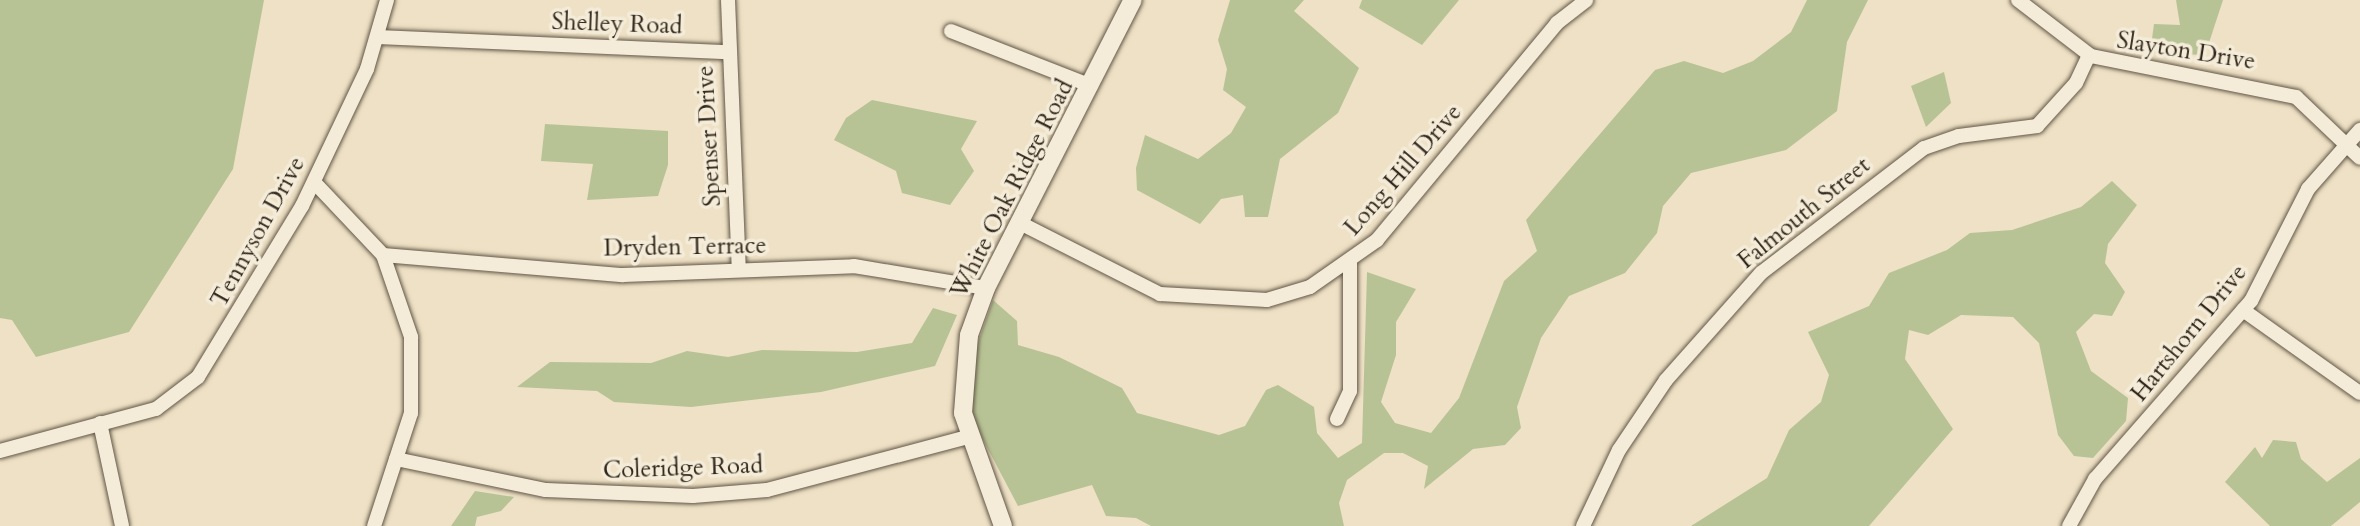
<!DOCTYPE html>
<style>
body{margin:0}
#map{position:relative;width:2360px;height:526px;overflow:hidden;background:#eee1c5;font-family:Cardo,serif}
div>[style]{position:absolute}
.green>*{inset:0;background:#b8c395}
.roads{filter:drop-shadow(0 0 2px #615646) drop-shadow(0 0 2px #615646)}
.minor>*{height:14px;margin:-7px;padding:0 7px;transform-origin:7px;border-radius:7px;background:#f4ecd9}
.tertiary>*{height:18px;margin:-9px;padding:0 9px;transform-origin:9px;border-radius:9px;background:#f4ecd9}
span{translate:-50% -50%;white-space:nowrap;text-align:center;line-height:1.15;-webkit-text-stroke:7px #f4ecd9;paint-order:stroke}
.street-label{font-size:24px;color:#32271b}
</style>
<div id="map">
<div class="green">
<div style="clip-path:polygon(0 0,264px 0,233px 169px,129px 332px,36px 357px,12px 320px,0 318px)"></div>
<div style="clip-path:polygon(1230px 0,1304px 0,1294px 11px,1359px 68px,1338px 113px,1280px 159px,1268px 217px,1245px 217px,1243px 195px,1221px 199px,1200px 224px,1137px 190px,1136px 168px,1145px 135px,1198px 159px,1231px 133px,1246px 107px,1223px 90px,1227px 69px,1218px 40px)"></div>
<div style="clip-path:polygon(1362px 0,1459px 0,1422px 45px,1359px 8px)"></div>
<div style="clip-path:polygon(1807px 0,1868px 0,1847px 42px,1837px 111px,1786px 150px,1691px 173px,1663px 206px,1657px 233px,1625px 273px,1569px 296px,1541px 338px,1517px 407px,1521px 428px,1505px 445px,1473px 449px,1424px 489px,1428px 466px,1403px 453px,1384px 453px,1347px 480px,1339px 503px,1344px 526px,1151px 526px,1136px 518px,1106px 516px,1092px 485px,1018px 506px,970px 415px,977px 345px,993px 300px,1017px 321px,1018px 345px,1059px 357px,1122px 388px,1137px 413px,1219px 435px,1245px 426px,1266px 390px,1278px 385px,1314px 407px,1317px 433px,1338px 458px,1362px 443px,1367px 272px,1416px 289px,1396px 322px,1396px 355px,1381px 402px,1395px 423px,1431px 433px,1459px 398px,1504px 281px,1537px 251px,1526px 220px,1655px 70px,1684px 61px,1723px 73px,1753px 61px,1791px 32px)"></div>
<div style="clip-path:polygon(2176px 0,2223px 0,2205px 55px,2150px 53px,2154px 24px,2180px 25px)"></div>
<div style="clip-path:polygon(1944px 72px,1951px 103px,1926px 127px,1911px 86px)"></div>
<div style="clip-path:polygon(872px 100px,977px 121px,961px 149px,974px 171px,950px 205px,902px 193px,896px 171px,834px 140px,846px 118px)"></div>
<div style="clip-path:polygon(545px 124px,668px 131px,668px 165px,658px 196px,587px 200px,593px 164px,541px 161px)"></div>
<div style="clip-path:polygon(2112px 181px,2137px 205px,2108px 244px,2105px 263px,2125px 292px,2112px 316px,2094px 314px,2076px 332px,2091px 371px,2128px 398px,2126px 421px,2093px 458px,2074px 456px,2058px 435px,2039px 343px,2013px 317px,1961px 315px,1928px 335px,1909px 330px,1905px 359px,1953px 429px,1869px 526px,1691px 526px,1767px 478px,1789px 430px,1821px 402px,1829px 375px,1808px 332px,1869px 306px,1889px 273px,1947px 250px,1970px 233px,2012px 230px,2081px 207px)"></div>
<div style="clip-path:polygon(933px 308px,957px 315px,935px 366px,821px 392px,691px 407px,614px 402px,597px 391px,517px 387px,550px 362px,651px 363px,687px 351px,728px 357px,762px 350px,857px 352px,912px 343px)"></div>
<div style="clip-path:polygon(2273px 440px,2296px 442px,2301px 459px,2327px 482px,2360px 458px,2360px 502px,2331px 526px,2270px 526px,2225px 482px,2255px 447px,2262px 458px)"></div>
<div style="clip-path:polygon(475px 491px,514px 497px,501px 511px,477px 517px,475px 526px,451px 526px)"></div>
</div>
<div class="roads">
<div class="minor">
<div style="left:728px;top:0;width:270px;rotate:87.7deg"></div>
<div style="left:2018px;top:0;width:92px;rotate:37.5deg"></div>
<div style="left:2091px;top:56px;width:209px;rotate:11.3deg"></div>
<div style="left:2296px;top:97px;width:88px;rotate:43.6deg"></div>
<div style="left:951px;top:31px;width:150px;rotate:21.4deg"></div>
<div style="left:379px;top:37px;width:348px;rotate:2.5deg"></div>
<div style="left:314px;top:182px;width:100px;rotate:46.6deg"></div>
<div style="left:383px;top:255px;width:87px;rotate:71.1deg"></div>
<div style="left:411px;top:337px;width:76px;rotate:90deg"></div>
<div style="left:411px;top:413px;width:119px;rotate:108.1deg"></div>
<div style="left:1022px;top:224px;width:155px;rotate:26.9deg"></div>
<div style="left:1160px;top:294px;width:107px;rotate:3.2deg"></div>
<div style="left:1267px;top:300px;width:45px;rotate:-16.8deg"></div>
<div style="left:1310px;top:287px;width:82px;rotate:-35deg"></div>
<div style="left:1377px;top:240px;width:282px;rotate:-50.3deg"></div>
<div style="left:1557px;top:23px;width:37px;rotate:-38deg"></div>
<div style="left:383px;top:255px;width:241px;rotate:4.8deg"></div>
<div style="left:623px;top:275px;width:231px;rotate:-2.2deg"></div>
<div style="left:854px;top:266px;width:134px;rotate:9.5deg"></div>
<div style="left:2243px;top:310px;width:143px;rotate:35.4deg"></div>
<div style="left:1337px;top:419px;width:31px;rotate:-65deg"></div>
<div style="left:1350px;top:391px;width:128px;rotate:-90deg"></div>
<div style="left:100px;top:423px;width:105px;rotate:77.9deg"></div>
<div style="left:0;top:451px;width:162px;rotate:-15.1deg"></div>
<div style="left:156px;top:409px;width:53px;rotate:-37.3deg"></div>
<div style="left:198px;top:377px;width:200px;rotate:-58.7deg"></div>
<div style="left:302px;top:206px;width:152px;rotate:-64.6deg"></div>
<div style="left:367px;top:69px;width:72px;rotate:-73.8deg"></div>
<div style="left:396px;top:459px;width:153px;rotate:11.7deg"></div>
<div style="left:546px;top:490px;width:147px;rotate:2.3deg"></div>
<div style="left:693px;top:496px;width:74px;rotate:-4.6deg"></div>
<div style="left:767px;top:490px;width:208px;rotate:-14.8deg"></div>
<div style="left:1583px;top:526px;width:84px;rotate:-64.7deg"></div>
<div style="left:1619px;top:450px;width:84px;rotate:-56.1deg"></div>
<div style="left:1666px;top:380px;width:143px;rotate:-48.4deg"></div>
<div style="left:1761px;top:273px;width:205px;rotate:-37.5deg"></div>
<div style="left:1924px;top:148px;width:37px;rotate:-19deg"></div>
<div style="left:1959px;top:136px;width:79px;rotate:-7.3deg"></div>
<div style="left:2037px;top:126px;width:58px;rotate:-47.8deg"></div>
<div style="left:2076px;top:83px;width:31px;rotate:-65deg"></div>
<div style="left:2069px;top:526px;width:54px;rotate:-61deg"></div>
<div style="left:2095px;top:479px;width:237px;rotate:-48.8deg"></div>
<div style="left:2251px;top:301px;width:126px;rotate:-63deg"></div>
<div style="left:2308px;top:189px;width:79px;rotate:-48.6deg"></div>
</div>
<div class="tertiary">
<div style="left:1003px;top:526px;width:120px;rotate:-109.5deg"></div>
<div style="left:963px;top:413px;width:78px;rotate:-85.6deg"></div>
<div style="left:969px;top:335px;width:50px;rotate:-70.1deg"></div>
<div style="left:986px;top:288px;width:323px;rotate:-63deg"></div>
</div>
</div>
<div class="street-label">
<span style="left:617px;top:24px;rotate:2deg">Shelley Road</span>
<span style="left:2186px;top:51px;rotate:9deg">Slayton Drive</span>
<span style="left:709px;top:136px;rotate:-93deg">Spenser Drive</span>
<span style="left:1403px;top:170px;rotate:-49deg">Long Hill Drive</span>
<span style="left:1012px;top:189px;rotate:-63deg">White Oak Ridge Road</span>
<span style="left:1804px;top:213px;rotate:-39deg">Falmouth Street</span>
<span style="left:258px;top:232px;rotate:-61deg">Tennyson Drive</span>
<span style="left:685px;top:247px;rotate:-1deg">Dryden Terrace</span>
<span style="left:2189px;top:333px;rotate:-51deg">Hartshorn Drive</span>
<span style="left:683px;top:468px;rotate:-2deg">Coleridge Road</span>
</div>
</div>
